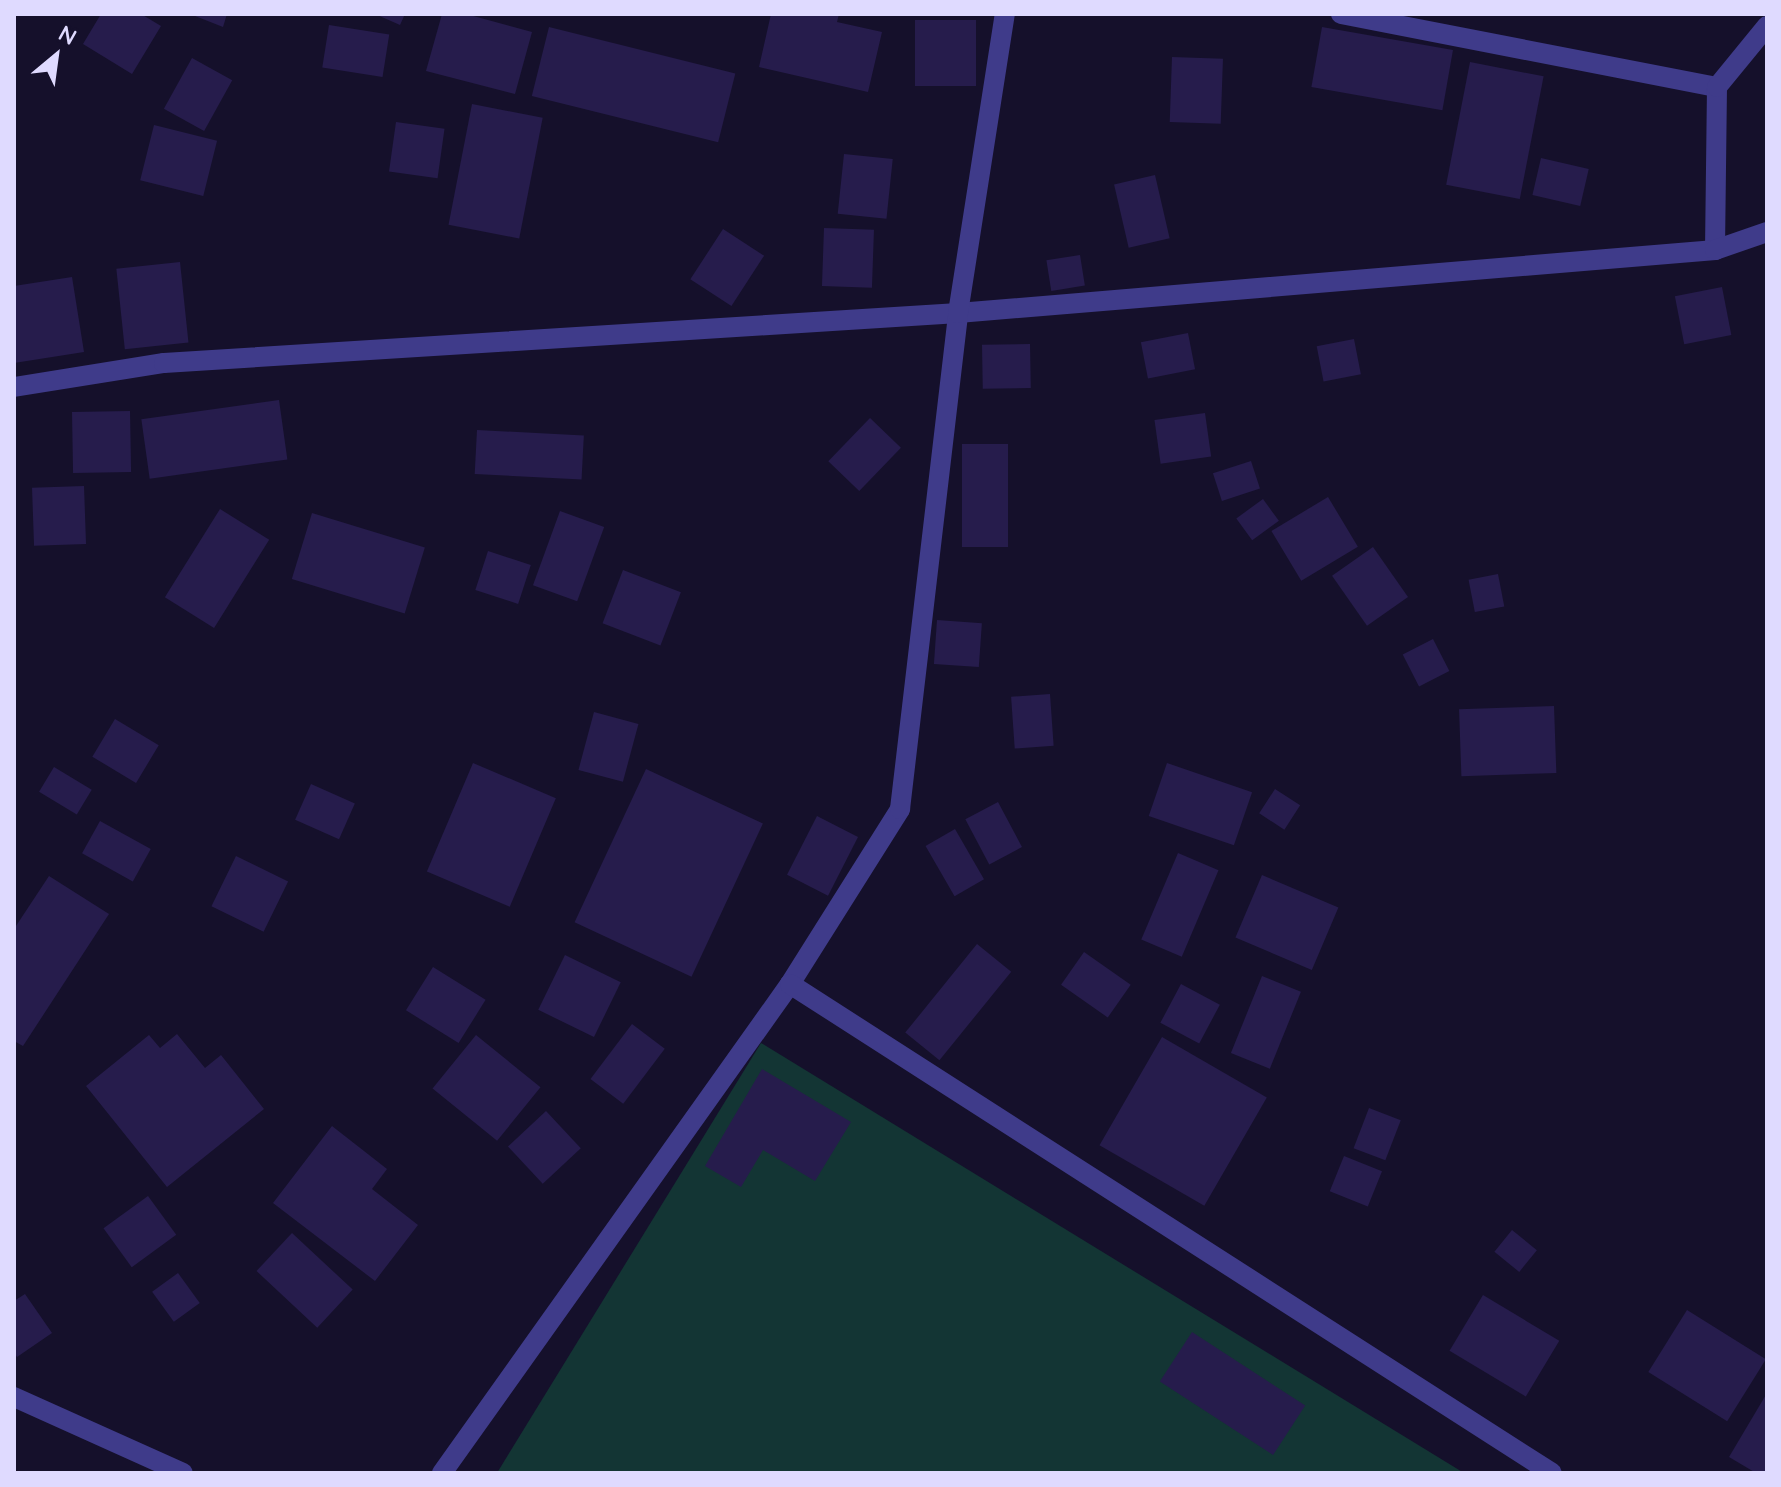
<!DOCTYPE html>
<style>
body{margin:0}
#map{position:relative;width:1781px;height:1487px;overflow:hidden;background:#15102b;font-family:Quicksand,sans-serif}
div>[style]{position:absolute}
.green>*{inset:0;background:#133534}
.building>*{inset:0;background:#261c4c;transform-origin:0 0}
.minor>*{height:20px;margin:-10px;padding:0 10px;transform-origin:10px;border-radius:10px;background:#3f3b8a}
span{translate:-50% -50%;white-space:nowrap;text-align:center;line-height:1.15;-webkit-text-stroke:8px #15102b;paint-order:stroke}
.frame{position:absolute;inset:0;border:16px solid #dfdaff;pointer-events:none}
.north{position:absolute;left:16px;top:16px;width:80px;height:80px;-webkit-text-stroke:6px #15102b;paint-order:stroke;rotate:29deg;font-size:22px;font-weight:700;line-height:32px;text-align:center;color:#dfdaff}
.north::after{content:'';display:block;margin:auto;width:28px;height:36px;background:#dfdaff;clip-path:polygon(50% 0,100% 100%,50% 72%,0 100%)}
</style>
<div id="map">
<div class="green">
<div style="clip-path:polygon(761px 1043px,1464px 1473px,497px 1473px)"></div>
</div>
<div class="building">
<div style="clip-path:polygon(101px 14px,141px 14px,161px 26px,132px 74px,83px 44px)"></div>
<div style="clip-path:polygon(190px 14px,227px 14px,223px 27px)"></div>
<div style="clip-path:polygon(375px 14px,405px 14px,400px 25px)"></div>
<div style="clip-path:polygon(442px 14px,466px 14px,532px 32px,515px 94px,426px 71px)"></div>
<div style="clip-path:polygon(771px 14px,839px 14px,837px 22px,882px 32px,868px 92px,759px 67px)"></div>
<div style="left:915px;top:20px;width:61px;height:66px"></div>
<div style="left:329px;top:25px;width:61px;height:43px;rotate:9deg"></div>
<div style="left:549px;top:27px;width:192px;height:71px;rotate:14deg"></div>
<div style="left:1322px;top:27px;width:133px;height:61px;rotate:10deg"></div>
<div style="left:1172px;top:57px;width:51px;height:65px;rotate:2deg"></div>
<div style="left:192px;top:58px;width:46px;height:58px;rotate:29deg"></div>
<div style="left:1470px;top:62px;width:75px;height:125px;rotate:11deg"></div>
<div style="left:472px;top:104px;width:72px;height:123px;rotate:11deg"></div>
<div style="left:396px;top:122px;width:49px;height:50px;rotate:8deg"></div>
<div style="left:154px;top:125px;width:65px;height:57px;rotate:14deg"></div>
<div style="left:844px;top:154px;width:49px;height:60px;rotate:6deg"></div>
<div style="left:1541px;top:158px;width:49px;height:38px;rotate:13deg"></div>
<div style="left:1155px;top:175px;width:65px;height:42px;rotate:77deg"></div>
<div style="left:824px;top:228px;width:50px;height:58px;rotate:2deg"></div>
<div style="left:723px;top:229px;width:49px;height:60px;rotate:33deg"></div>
<div style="left:1080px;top:255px;width:31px;height:34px;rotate:81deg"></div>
<div style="left:180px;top:262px;width:81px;height:64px;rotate:84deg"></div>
<div style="clip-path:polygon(72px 277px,84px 352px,14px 363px,14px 286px)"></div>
<div style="left:1722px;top:287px;width:49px;height:48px;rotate:79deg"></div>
<div style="left:1188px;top:333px;width:37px;height:48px;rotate:79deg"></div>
<div style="left:1354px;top:339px;width:36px;height:38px;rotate:79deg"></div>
<div style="left:1030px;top:344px;width:44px;height:48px;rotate:89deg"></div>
<div style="left:279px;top:400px;width:60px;height:139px;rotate:82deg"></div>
<div style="left:130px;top:411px;width:61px;height:58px;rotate:89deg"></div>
<div style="left:1205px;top:413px;width:44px;height:51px;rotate:82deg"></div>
<div style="left:870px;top:418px;width:43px;height:60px;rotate:44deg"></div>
<div style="left:477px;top:430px;width:107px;height:44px;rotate:3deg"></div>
<div style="left:962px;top:444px;width:46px;height:103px"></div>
<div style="left:1251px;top:461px;width:29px;height:40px;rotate:72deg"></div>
<div style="left:84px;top:486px;width:58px;height:52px;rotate:88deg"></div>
<div style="left:1328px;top:497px;width:58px;height:66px;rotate:59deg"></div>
<div style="left:1263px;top:499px;width:27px;height:33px;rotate:54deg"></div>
<div style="left:220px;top:509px;width:58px;height:104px;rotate:32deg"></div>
<div style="left:560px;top:511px;width:47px;height:79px;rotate:20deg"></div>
<div style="left:312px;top:513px;width:118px;height:69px;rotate:17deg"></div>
<div style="left:1373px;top:547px;width:61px;height:50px;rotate:55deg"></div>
<div style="left:488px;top:551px;width:45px;height:41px;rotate:18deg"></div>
<div style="left:623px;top:570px;width:62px;height:57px;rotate:21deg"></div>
<div style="left:1498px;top:574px;width:33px;height:30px;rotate:79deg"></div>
<div style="left:937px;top:620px;width:45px;height:44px;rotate:4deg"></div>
<div style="left:1433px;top:639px;width:36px;height:34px;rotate:63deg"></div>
<div style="left:1050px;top:694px;width:52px;height:39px;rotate:86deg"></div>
<div style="left:1554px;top:706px;width:67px;height:95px;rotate:88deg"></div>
<div style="left:594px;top:712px;width:46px;height:60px;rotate:15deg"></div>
<div style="left:115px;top:719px;width:51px;height:44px;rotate:31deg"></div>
<div style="left:473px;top:763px;width:90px;height:118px;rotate:23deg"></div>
<div style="left:1167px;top:763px;width:90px;height:56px;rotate:19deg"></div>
<div style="left:54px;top:767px;width:44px;height:29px;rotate:31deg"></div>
<div style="left:646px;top:769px;width:129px;height:169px;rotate:25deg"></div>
<div style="left:311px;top:784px;width:48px;height:39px;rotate:24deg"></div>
<div style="left:1275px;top:789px;width:30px;height:29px;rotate:33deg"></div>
<div style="left:998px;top:802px;width:51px;height:37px;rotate:62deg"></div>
<div style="left:817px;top:816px;width:46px;height:66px;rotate:27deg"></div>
<div style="left:100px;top:821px;width:58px;height:37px;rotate:29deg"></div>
<div style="left:955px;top:829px;width:58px;height:34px;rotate:60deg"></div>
<div style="left:1178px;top:853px;width:44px;height:94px;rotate:23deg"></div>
<div style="left:236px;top:856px;width:58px;height:56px;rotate:26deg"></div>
<div style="left:1262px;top:875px;width:83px;height:68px;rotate:23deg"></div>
<div style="clip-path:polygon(49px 876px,109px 914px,23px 1046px,14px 1041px,14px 929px)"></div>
<div style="left:977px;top:944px;width:44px;height:114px;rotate:39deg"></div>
<div style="left:1084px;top:952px;width:57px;height:40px;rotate:35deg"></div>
<div style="left:565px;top:955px;width:62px;height:61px;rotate:26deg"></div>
<div style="left:433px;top:967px;width:62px;height:51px;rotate:32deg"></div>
<div style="left:1262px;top:976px;width:42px;height:83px;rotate:22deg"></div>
<div style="left:1181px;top:984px;width:44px;height:44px;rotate:28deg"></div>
<div style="left:632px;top:1024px;width:41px;height:69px;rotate:37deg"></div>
<div style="clip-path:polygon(177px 1034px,205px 1068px,221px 1055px,264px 1109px,167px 1187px,86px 1086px,149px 1035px,160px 1048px)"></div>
<div style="left:476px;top:1035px;width:83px;height:69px;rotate:39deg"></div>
<div style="left:1162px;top:1037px;width:121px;height:125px;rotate:30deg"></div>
<div style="clip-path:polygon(762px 1069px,851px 1122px,815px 1181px,763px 1150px,741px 1187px,705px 1166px)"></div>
<div style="left:1369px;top:1108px;width:34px;height:43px;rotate:21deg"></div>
<div style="left:546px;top:1111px;width:51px;height:52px;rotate:47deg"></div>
<div style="clip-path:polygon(332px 1126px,387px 1169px,372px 1189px,418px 1225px,375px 1281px,273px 1203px)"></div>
<div style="left:1344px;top:1156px;width:41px;height:38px;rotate:22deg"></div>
<div style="left:148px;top:1196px;width:48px;height:55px;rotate:54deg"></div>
<div style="left:1512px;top:1230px;width:32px;height:28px;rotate:39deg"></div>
<div style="left:292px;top:1233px;width:83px;height:52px;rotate:43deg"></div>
<div style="left:178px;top:1273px;width:37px;height:32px;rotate:54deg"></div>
<div style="clip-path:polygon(25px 1294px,52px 1333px,17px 1357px,14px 1352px,14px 1301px)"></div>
<div style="left:1483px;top:1295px;width:89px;height:65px;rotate:31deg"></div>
<div style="left:1687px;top:1310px;width:93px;height:73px;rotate:32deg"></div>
<div style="left:1192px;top:1332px;width:135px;height:59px;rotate:33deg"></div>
<div style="clip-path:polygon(1767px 1393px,1767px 1473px,1756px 1473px,1729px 1457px)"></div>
</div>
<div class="minor">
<div style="left:1341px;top:14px;width:383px;rotate:11deg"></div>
<div style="left:1715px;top:250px;width:163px;rotate:-89.3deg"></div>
<div style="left:1717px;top:87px;width:79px;rotate:-50.7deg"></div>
<div style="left:14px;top:387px;width:152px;rotate:-9.1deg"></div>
<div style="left:164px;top:363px;width:796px;rotate:-3.6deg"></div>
<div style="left:958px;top:313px;width:760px;rotate:-4.76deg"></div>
<div style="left:1715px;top:250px;width:55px;rotate:-19.1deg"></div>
<div style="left:790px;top:984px;width:207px;rotate:-57.8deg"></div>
<div style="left:900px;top:809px;width:499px;rotate:-83.3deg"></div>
<div style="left:958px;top:313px;width:303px;rotate:-81.1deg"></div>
<div style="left:14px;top:1397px;width:185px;rotate:24.2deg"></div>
<div style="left:442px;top:1473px;width:600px;rotate:-54.56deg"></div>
<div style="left:790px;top:984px;width:905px;rotate:32.69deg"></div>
</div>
<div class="frame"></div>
<div class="north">N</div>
</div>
